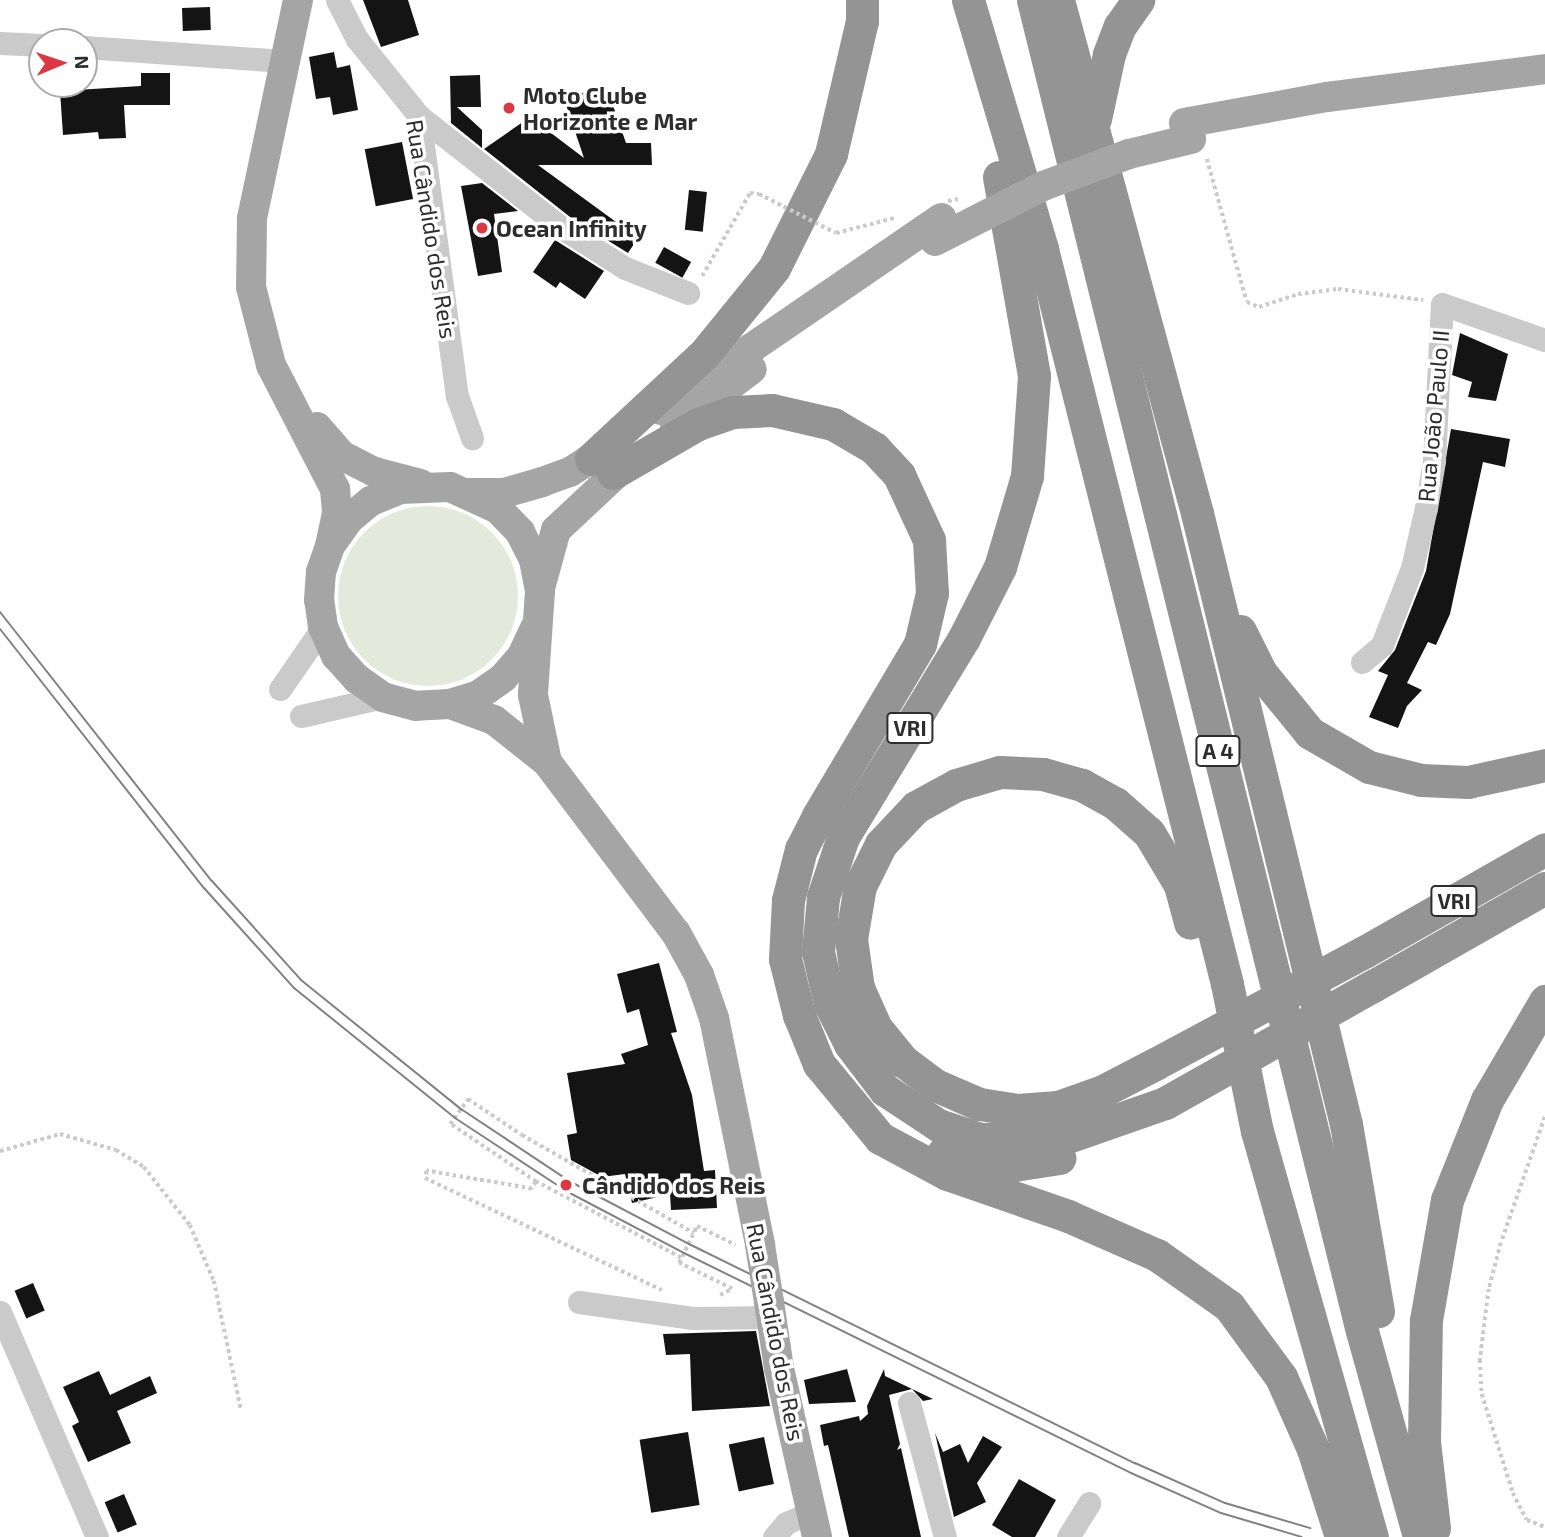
<!DOCTYPE html>
<meta charset="utf-8">
<style>
body{margin:0}
#map{position:relative;width:1545px;height:1537px;overflow:hidden;background:#fff;font-family:"Exo 2",sans-serif}
div>[style]{position:absolute}
.green>*{inset:0;background:#e3eadb}
.round{border-radius:50%}
.building>*{inset:0;background:#141414;transform-origin:0 0}
.path>*{height:3.5px;margin-top:-1.75px;transform-origin:0;background:repeating-linear-gradient(90deg,#cacaca 0 3.5px,transparent 0 7px)}
.minor>*{height:23px;margin:-11.5px;padding:0 11.5px;transform-origin:11.5px;border-radius:11.5px;background:#cacaca}
.major>*{height:30px;margin:-15px;padding:0 15px;transform-origin:15px;border-radius:15px;background:#a5a5a5}
.highway>*{height:33px;margin:-16.5px;padding:0 16.5px;transform-origin:16.5px;border-radius:16.5px;background:#949494}
.tram>*{height:2px;margin:-1px;padding:0 1px;transform-origin:1px;border-radius:1px;background:#828282}
.path-bridge>*{height:3.5px;margin-top:-1.75px;transform-origin:0;background:repeating-linear-gradient(90deg,#cacaca 0 3.5px,transparent 0 7px)}
.major-bridge>*{height:30px;margin:-15px;padding:0 15px;transform-origin:15px;border-radius:15px;background:#a5a5a5}
.highway-bridge>*{height:33px;margin:-16.5px;padding:0 16.5px;transform-origin:16.5px;border-radius:16.5px;background:#949494}
.dots>*{width:19px;height:19px;translate:-50% -50%;box-sizing:border-box;border:4px solid #fff;border-radius:50%}
span{translate:-50% -50%;white-space:nowrap;text-align:center;line-height:1.15;-webkit-text-stroke:7px #fff;paint-order:stroke}
.shield-label span{padding:2px 5px;background:#fff;border:2px solid;border-radius:5px;-webkit-text-stroke-width:0}
.shield-label{font-size:21px;color:#2d2d2d;font-weight:700}
.poi-label{font-size:23px;color:#2d2d2d;font-weight:700}
.left{translate:0 -50%;text-align:left}
.street-label{font-size:23px;color:#2d2d2d}
.north{position:absolute;left:28px;top:28px;width:70px;height:70px;box-sizing:border-box;background:#fff;border:2px solid #ababab;border-radius:50%;rotate:88deg;font-size:19px;font-weight:700;line-height:28px;text-align:center;color:#2d2d2d}
.north::after{content:'';display:block;margin:auto;width:24px;height:32px;background:#dc3843;clip-path:polygon(50% 0,100% 100%,50% 72%,0 100%)}
</style>
<div id="map">
<div class="green">
<div class="round" style="left:338px;top:506px;width:180px;height:180px"></div>
</div>
<div class="building">
<div style="clip-path:polygon(363px 0,408px 0,419px 35px,381px 47px)"></div>
<div style="left:210px;top:7px;width:23px;height:28px;rotate:88deg"></div>
<div style="clip-path:polygon(334px 52px,337px 68px,350px 65px,358px 110px,333px 115px,330px 97px,316px 99px,309px 57px)"></div>
<div style="clip-path:polygon(141px 73px,170px 73px,170px 105px,124px 105px,126px 138px,99px 139px,98px 132px,63px 135px,60px 91px,141px 86px)"></div>
<div style="clip-path:polygon(480px 75px,481px 107px,457px 107px,482px 130px,482px 148px,451px 123px,450px 76px)"></div>
<div style="clip-path:polygon(606px 85px,626px 143px,651px 143px,652px 165px,538px 165px,638px 238px,628px 253px,570px 217px,484px 149px,530px 117px,584px 158px,564px 99px)"></div>
<div style="left:402px;top:142px;width:58px;height:38px;rotate:79deg"></div>
<div style="clip-path:polygon(482px 183px,518px 211px,494px 214px,502px 272px,478px 276px,461px 186px)"></div>
<div style="left:689px;top:190px;width:18px;height:40px;rotate:6deg"></div>
<div style="clip-path:polygon(555px 240px,604px 271px,585px 299px,560px 282px,556px 288px,533px 272px)"></div>
<div style="left:664px;top:247px;width:31px;height:18px;rotate:29deg"></div>
<div style="clip-path:polygon(1460px 333px,1508px 354px,1496px 401px,1468px 397px,1472px 382px,1452px 375px)"></div>
<div style="clip-path:polygon(1451px 429px,1510px 439px,1505px 467px,1483px 462px,1450px 614px,1436px 645px,1428px 642px,1407px 683px,1422px 690px,1407px 706px,1398px 728px,1369px 717px,1388px 675px,1378px 671px,1395px 650px,1426px 571px)"></div>
<div style="clip-path:polygon(659px 963px,677px 1032px,671px 1033px,692px 1095px,704px 1171px,715px 1170px,717px 1208px,671px 1210px,670px 1194px,632px 1203px,625px 1174px,602px 1177px,571px 1160px,567px 1135px,577px 1133px,567px 1073px,625px 1064px,621px 1054px,648px 1045px,639px 1009px,627px 1013px,617px 974px)"></div>
<div style="left:33px;top:1283px;width:30px;height:20px;rotate:67deg"></div>
<div style="clip-path:polygon(756px 1331px,770px 1406px,692px 1411px,690px 1354px,666px 1355px,663px 1334px)"></div>
<div style="clip-path:polygon(847px 1369px,856px 1402px,809px 1404px,804px 1380px)"></div>
<div style="clip-path:polygon(884px 1369px,885px 1376px,933px 1399px,923px 1401px,912px 1389px,889px 1395px,900px 1444px,897px 1450px,901px 1448px,921px 1537px,849px 1537px,828px 1445px,824px 1446px,820px 1425px,859px 1416px,860px 1421px,868px 1414px,867px 1406px)"></div>
<div style="clip-path:polygon(99px 1371px,110px 1395px,150px 1376px,157px 1393px,117px 1411px,131px 1443px,88px 1462px,72px 1426px,79px 1422px,63px 1387px)"></div>
<div style="left:688px;top:1432px;width:74px;height:49px;rotate:81deg"></div>
<div style="clip-path:polygon(935px 1433px,943px 1452px,960px 1444px,968px 1463px,983px 1436px,1002px 1447px,977px 1483px,986px 1502px,954px 1517px)"></div>
<div style="left:764px;top:1437px;width:48px;height:36px;rotate:78deg"></div>
<div style="clip-path:polygon(1019px 1479px,1056px 1500px,1035px 1537px,1012px 1537px,992px 1525px)"></div>
<div style="left:124px;top:1494px;width:33px;height:21px;rotate:67deg"></div>
</div>
<div class="path">
<div style="left:1207px;top:159px;width:148px;rotate:74.4deg"></div>
<div style="left:1247px;top:302px;width:13px;rotate:23deg"></div>
<div style="left:1259px;top:307px;width:41px;rotate:-18.4deg"></div>
<div style="left:1298px;top:294px;width:40px;rotate:-7.1deg"></div>
<div style="left:1338px;top:289px;width:86px;rotate:7.4deg"></div>
<div style="left:836px;top:233px;width:61px;rotate:-14.3deg"></div>
<div style="left:702px;top:276px;width:96px;rotate:-60deg"></div>
<div style="left:750px;top:193px;width:9px;rotate:6deg"></div>
<div style="left:1545px;top:1117px;width:133px;rotate:109.2deg"></div>
<div style="left:1501px;top:1243px;width:48px;rotate:104.6deg"></div>
<div style="left:1489px;top:1289px;width:72px;rotate:97.2deg"></div>
<div style="left:1480px;top:1360px;width:34px;rotate:87deg"></div>
<div style="left:1482px;top:1394px;width:104px;rotate:72.6deg"></div>
<div style="left:1513px;top:1493px;width:30px;rotate:63deg"></div>
<div style="left:1527px;top:1520px;width:19px;rotate:21deg"></div>
<div style="left:0;top:1151px;width:62px;rotate:-15.8deg"></div>
<div style="left:60px;top:1134px;width:58px;rotate:15.9deg"></div>
<div style="left:116px;top:1150px;width:33px;rotate:31deg"></div>
<div style="left:144px;top:1167px;width:74px;rotate:51.6deg"></div>
<div style="left:190px;top:1225px;width:61px;rotate:66.8deg"></div>
<div style="left:214px;top:1281px;width:131px;rotate:78.1deg"></div>
<div style="left:536px;top:1182px;width:8px;rotate:120deg"></div>
<div style="left:532px;top:1189px;width:107px;rotate:-170.3deg"></div>
<div style="left:427px;top:1171px;width:7px;rotate:106deg"></div>
<div style="left:425px;top:1178px;width:262px;rotate:25.3deg"></div>
<div style="left:681px;top:1258px;width:164px;rotate:-152.3deg"></div>
<div style="left:536px;top:1182px;width:104px;rotate:-146deg"></div>
<div style="left:450px;top:1124px;width:31px;rotate:-54deg"></div>
<div style="left:468px;top:1099px;width:65px;rotate:33.7deg"></div>
<div style="left:522px;top:1135px;width:198px;rotate:29.7deg"></div>
<div style="left:720px;top:1295px;width:13px;rotate:-27deg"></div>
<div style="left:732px;top:1289px;width:59px;rotate:-153.9deg"></div>
<div style="left:679px;top:1263px;width:41px;rotate:-64.1deg"></div>
<div style="left:697px;top:1226px;width:43px;rotate:26deg"></div>
</div>
<div class="minor">
<div style="left:337px;top:0;width:44px;rotate:62.9deg"></div>
<div style="left:357px;top:39px;width:99px;rotate:51.2deg"></div>
<div style="left:419px;top:116px;width:283px;rotate:82.3deg"></div>
<div style="left:457px;top:396px;width:45px;rotate:70.3deg"></div>
<div style="left:0;top:43px;width:42px;rotate:2.7deg"></div>
<div style="left:84px;top:47px;width:200px;rotate:4deg"></div>
<div style="left:419px;top:116px;width:182px;rotate:38.1deg"></div>
<div style="left:562px;top:228px;width:75px;rotate:32.4deg"></div>
<div style="left:625px;top:268px;width:68px;rotate:21.6deg"></div>
<div style="left:1362px;top:662px;width:26px;rotate:-40deg"></div>
<div style="left:1382px;top:645px;width:83px;rotate:-68.7deg"></div>
<div style="left:1412px;top:568px;width:62px;rotate:-76.9deg"></div>
<div style="left:1426px;top:508px;width:48px;rotate:-80.3deg"></div>
<div style="left:1434px;top:461px;width:157px;rotate:-87.1deg"></div>
<div style="left:1442px;top:304px;width:109px;rotate:19.3deg"></div>
<div style="left:280px;top:689px;width:75px;rotate:-55.3deg"></div>
<div style="left:301px;top:716px;width:84px;rotate:-13deg"></div>
<div style="left:579px;top:1302px;width:115px;rotate:8deg"></div>
<div style="left:693px;top:1318px;width:78px;rotate:-0.7deg"></div>
<div style="left:0;top:1312px;width:245px;rotate:66.7deg"></div>
<div style="left:909px;top:1403px;width:139px;rotate:75deg"></div>
<div style="left:774px;top:1537px;width:18px;rotate:-49deg"></div>
<div style="left:786px;top:1523px;width:28px;rotate:-23deg"></div>
<div style="left:1068px;top:1537px;width:40px;rotate:-58deg"></div>
</div>
<div class="major">
<div style="left:298px;top:0;width:224px;rotate:101.9deg"></div>
<div style="left:252px;top:219px;width:68px;rotate:90.8deg"></div>
<div style="left:251px;top:287px;width:81px;rotate:75.6deg"></div>
<div style="left:271px;top:365px;width:140px;rotate:62.7deg"></div>
<div style="left:335px;top:489px;width:24px;rotate:85deg"></div>
<div style="left:337px;top:513px;width:30px;rotate:102deg"></div>
<div style="left:1184px;top:123px;width:145px;rotate:-10.3deg"></div>
<div style="left:1327px;top:97px;width:220px;rotate:-7.3deg"></div>
<div style="left:661px;top:410px;width:340px;rotate:-34.4deg"></div>
<div style="left:317px;top:427px;width:37px;rotate:49deg"></div>
<div style="left:341px;top:455px;width:38px;rotate:27deg"></div>
<div style="left:375px;top:472px;width:47px;rotate:14.9deg"></div>
<div style="left:675px;top:427px;width:96px;rotate:-37deg"></div>
<div style="left:470px;top:493px;width:34px"></div>
<div style="left:504px;top:493px;width:40px;rotate:-16deg"></div>
<div style="left:542px;top:482px;width:30px;rotate:-20deg"></div>
<div style="left:570px;top:472px;width:46px;rotate:-32.7deg"></div>
<div style="left:540px;top:588px;width:60px;rotate:-74.6deg"></div>
<div style="left:556px;top:530px;width:104px;rotate:-43.1deg"></div>
<div style="left:535px;top:628px;width:31px;rotate:115deg"></div>
<div style="left:522px;top:656px;width:29px;rotate:131deg"></div>
<div style="left:503px;top:678px;width:29px;rotate:145deg"></div>
<div style="left:479px;top:695px;width:30px;rotate:163deg"></div>
<div style="left:450px;top:704px;width:34px;rotate:177deg"></div>
<div style="left:416px;top:706px;width:34px;rotate:-165deg"></div>
<div style="left:383px;top:697px;width:32px;rotate:-145deg"></div>
<div style="left:357px;top:679px;width:31px;rotate:-132deg"></div>
<div style="left:336px;top:656px;width:32px;rotate:-114deg"></div>
<div style="left:323px;top:627px;width:27px;rotate:-98deg"></div>
<div style="left:319px;top:600px;width:28px;rotate:-86deg"></div>
<div style="left:321px;top:572px;width:28px;rotate:-71deg"></div>
<div style="left:330px;top:546px;width:32px;rotate:-55deg"></div>
<div style="left:348px;top:520px;width:30px;rotate:-40deg"></div>
<div style="left:371px;top:501px;width:31px;rotate:-22deg"></div>
<div style="left:400px;top:489px;width:50px;rotate:-2.3deg"></div>
<div style="left:450px;top:487px;width:53px;rotate:24.6deg"></div>
<div style="left:498px;top:509px;width:32px;rotate:46deg"></div>
<div style="left:520px;top:532px;width:31px;rotate:63deg"></div>
<div style="left:534px;top:560px;width:32px;rotate:79deg"></div>
<div style="left:540px;top:591px;width:104px;rotate:93.9deg"></div>
<div style="left:533px;top:695px;width:68px;rotate:78.2deg"></div>
<div style="left:450px;top:704px;width:47px;rotate:20deg"></div>
<div style="left:494px;top:720px;width:68px;rotate:38.4deg"></div>
<div style="left:547px;top:762px;width:214px;rotate:53deg"></div>
<div style="left:676px;top:933px;width:48px;rotate:61.3deg"></div>
<div style="left:699px;top:975px;width:46px;rotate:70.8deg"></div>
<div style="left:714px;top:1018px;width:232px;rotate:78.5deg"></div>
<div style="left:769px;top:1302px;width:67px;rotate:81.4deg"></div>
<div style="left:779px;top:1368px;width:173px;rotate:77.3deg"></div>
</div>
<div class="highway">
<div style="left:968px;top:0;width:260px;rotate:73.4deg"></div>
<div style="left:1042px;top:249px;width:758px;rotate:75.87deg"></div>
<div style="left:1227px;top:984px;width:150px;rotate:78.5deg"></div>
<div style="left:1257px;top:1131px;width:422px;rotate:74.2deg"></div>
<div style="left:1033px;top:0;width:1371px;rotate:76.12deg"></div>
<div style="left:1362px;top:1331px;width:214px;rotate:74.5deg"></div>
<div style="left:1058px;top:0;width:531px;rotate:74.84deg"></div>
<div style="left:1197px;top:513px;width:629px;rotate:76.3deg"></div>
<div style="left:1346px;top:1124px;width:190px;rotate:80.3deg"></div>
<div style="left:1095px;top:119px;width:66px;rotate:-77.8deg"></div>
<div style="left:1109px;top:54px;width:30px;rotate:-69deg"></div>
<div style="left:1120px;top:26px;width:32px;rotate:-55deg"></div>
<div style="left:999px;top:177px;width:202px;rotate:80deg"></div>
<div style="left:1034px;top:376px;width:100px;rotate:94deg"></div>
<div style="left:1027px;top:476px;width:95px;rotate:106.5deg"></div>
<div style="left:1000px;top:567px;width:80px;rotate:116.9deg"></div>
<div style="left:964px;top:638px;width:233px;rotate:121.3deg"></div>
<div style="left:843px;top:837px;width:63px;rotate:108.4deg"></div>
<div style="left:823px;top:897px;width:55px;rotate:95.2deg"></div>
<div style="left:818px;top:952px;width:53px;rotate:77deg"></div>
<div style="left:830px;top:1004px;width:45px;rotate:63.4deg"></div>
<div style="left:850px;top:1044px;width:58px;rotate:52.7deg"></div>
<div style="left:885px;top:1090px;width:64px;rotate:33.4deg"></div>
<div style="left:938px;top:1125px;width:44px;rotate:18.4deg"></div>
<div style="left:980px;top:1139px;width:85px;rotate:-0.7deg"></div>
<div style="left:1065px;top:1138px;width:106px;rotate:-19.3deg"></div>
<div style="left:591px;top:459px;width:156px;rotate:-42.9deg"></div>
<div style="left:705px;top:353px;width:109px;rotate:-50.9deg"></div>
<div style="left:774px;top:268px;width:127px;rotate:-63.4deg"></div>
<div style="left:831px;top:154px;width:137px;rotate:-76.9deg"></div>
<div style="left:862px;top:21px;width:21px;rotate:-90deg"></div>
<div style="left:613px;top:473px;width:98px;rotate:-30deg"></div>
<div style="left:698px;top:424px;width:37px;rotate:-19deg"></div>
<div style="left:733px;top:412px;width:39px;rotate:-3deg"></div>
<div style="left:772px;top:410px;width:63px;rotate:12.9deg"></div>
<div style="left:833px;top:424px;width:48px;rotate:30.3deg"></div>
<div style="left:874px;top:448px;width:37px;rotate:47deg"></div>
<div style="left:899px;top:475px;width:72px;rotate:65.2deg"></div>
<div style="left:929px;top:540px;width:53px;rotate:86.8deg"></div>
<div style="left:932px;top:593px;width:52px;rotate:103.2deg"></div>
<div style="left:920px;top:644px;width:200px;rotate:120.7deg"></div>
<div style="left:818px;top:816px;width:37px;rotate:117deg"></div>
<div style="left:801px;top:849px;width:53px;rotate:104.3deg"></div>
<div style="left:788px;top:900px;width:59px;rotate:92.9deg"></div>
<div style="left:785px;top:959px;width:58px;rotate:76deg"></div>
<div style="left:799px;top:1015px;width:53px;rotate:67.8deg"></div>
<div style="left:819px;top:1064px;width:96px;rotate:50.5deg"></div>
<div style="left:880px;top:1138px;width:76px;rotate:28.2deg"></div>
<div style="left:947px;top:1174px;width:128px;rotate:19.1deg"></div>
<div style="left:1068px;top:1216px;width:97px;rotate:23.7deg"></div>
<div style="left:1157px;top:1255px;width:88px;rotate:35.3deg"></div>
<div style="left:1229px;top:1306px;width:88px;rotate:53.8deg"></div>
<div style="left:1281px;top:1377px;width:79px;rotate:66deg"></div>
<div style="left:1313px;top:1449px;width:92px;rotate:72.3deg"></div>
<div style="left:1240px;top:631px;width:47px;rotate:63.4deg"></div>
<div style="left:1261px;top:673px;width:77px;rotate:50.8deg"></div>
<div style="left:1310px;top:733px;width:68px;rotate:30deg"></div>
<div style="left:1369px;top:767px;width:54px;rotate:14deg"></div>
<div style="left:1421px;top:780px;width:47px;rotate:2.4deg"></div>
<div style="left:1468px;top:782px;width:79px;rotate:-12.4deg"></div>
<div style="left:1364px;top:952px;width:208px;rotate:-29.6deg"></div>
<div style="left:1373px;top:986px;width:198px;rotate:-29.7deg"></div>
<div style="left:1155px;top:1064px;width:59px;rotate:152.6deg"></div>
<div style="left:1103px;top:1091px;width:48px;rotate:160.4deg"></div>
<div style="left:1058px;top:1107px;width:41px;rotate:175.8deg"></div>
<div style="left:1017px;top:1110px;width:38px;rotate:-171deg"></div>
<div style="left:979px;top:1104px;width:48px;rotate:-156.6deg"></div>
<div style="left:935px;top:1085px;width:40px;rotate:-143deg"></div>
<div style="left:903px;top:1061px;width:43px;rotate:-129.3deg"></div>
<div style="left:876px;top:1028px;width:44px;rotate:-114.2deg"></div>
<div style="left:858px;top:988px;width:49px;rotate:-98.1deg"></div>
<div style="left:851px;top:939px;width:54px;rotate:-80.4deg"></div>
<div style="left:860px;top:886px;width:47px;rotate:-63.4deg"></div>
<div style="left:881px;top:844px;width:51px;rotate:-46.6deg"></div>
<div style="left:916px;top:807px;width:46px;rotate:-28.8deg"></div>
<div style="left:956px;top:785px;width:46px;rotate:-16.5deg"></div>
<div style="left:1000px;top:772px;width:43px;rotate:2.7deg"></div>
<div style="left:1043px;top:774px;width:41px;rotate:15.8deg"></div>
<div style="left:1082px;top:785px;width:38px;rotate:29deg"></div>
<div style="left:1115px;top:803px;width:45px;rotate:41.4deg"></div>
<div style="left:1149px;top:833px;width:61px;rotate:59.2deg"></div>
<div style="left:1180px;top:885px;width:39px;rotate:75deg"></div>
<div style="left:943px;top:1153px;width:36px;rotate:16deg"></div>
<div style="left:978px;top:1163px;width:36px;rotate:3deg"></div>
<div style="left:1014px;top:1165px;width:46px;rotate:-8.8deg"></div>
<div style="left:1434px;top:1528px;width:87px;rotate:-96.6deg"></div>
<div style="left:1424px;top:1442px;width:122px;rotate:-89.1deg"></div>
<div style="left:1426px;top:1320px;width:122px;rotate:-80.1deg"></div>
<div style="left:1447px;top:1200px;width:108px;rotate:-68.2deg"></div>
<div style="left:1487px;top:1100px;width:115px;rotate:-59.6deg"></div>
</div>
<div class="tram">
<div style="left:0;top:612px;width:342px;rotate:51.8deg"></div>
<div style="left:212px;top:881px;width:133px;rotate:48deg"></div>
<div style="left:301px;top:980px;width:206px;rotate:38.9deg"></div>
<div style="left:461px;top:1109px;width:132px;rotate:33.6deg"></div>
<div style="left:571px;top:1182px;width:133px;rotate:27.7deg"></div>
<div style="left:689px;top:1244px;width:497px;rotate:26.2deg"></div>
<div style="left:1135px;top:1463px;width:98px;rotate:24deg"></div>
<div style="left:1225px;top:1503px;width:89px;rotate:16.4deg"></div>
<div style="left:0;top:629px;width:330px;rotate:51.8deg"></div>
<div style="left:204px;top:888px;width:135px;rotate:48deg"></div>
<div style="left:294px;top:988px;width:207px;rotate:38.9deg"></div>
<div style="left:455px;top:1118px;width:133px;rotate:33.3deg"></div>
<div style="left:566px;top:1191px;width:133px;rotate:27.7deg"></div>
<div style="left:684px;top:1253px;width:498px;rotate:26.2deg"></div>
<div style="left:1131px;top:1473px;width:98px;rotate:24deg"></div>
<div style="left:1221px;top:1513px;width:84px;rotate:16.5deg"></div>
</div>
<div class="path-bridge">
<div style="left:759px;top:194px;width:86px;rotate:26.9deg"></div>
<div style="left:948px;top:201px;width:10px;rotate:-11deg"></div>
</div>
<div class="major-bridge">
<div style="left:935px;top:241px;width:121px;rotate:-27deg"></div>
<div style="left:1043px;top:186px;width:92px;rotate:-20.4deg"></div>
<div style="left:1129px;top:154px;width:64px;rotate:-13.6deg"></div>
<div style="left:760px;top:1245px;width:58px;rotate:81deg"></div>
</div>
<div class="highway-bridge">
<div style="left:1155px;top:1064px;width:237px;rotate:-28.2deg"></div>
<div style="left:1165px;top:1103px;width:239px;rotate:-29.4deg"></div>
</div>
<div class="dots">
<div style="left:509px;top:108px;background:#dc3843"></div>
<div style="left:482px;top:228px;background:#dc3843"></div>
<div style="left:566px;top:1185px;background:#dc3843"></div>
</div>
<div class="shield-label">
<span style="left:910px;top:728px">VRI</span>
<span style="left:1218px;top:751px">A 4</span>
<span style="left:1454px;top:901px">VRI</span>
</div>
<div class="poi-label">
<span class="left" style="left:523px;top:108px">Moto Clube<br>Horizonte e Mar</span>
<span class="left" style="left:496px;top:228px">Ocean Infinity</span>
<span class="left" style="left:582px;top:1185px">Cândido dos Reis</span>
</div>
<div class="street-label">
<span style="left:432px;top:229px;rotate:81deg">Rua Cândido dos Reis</span>
<span style="left:1433px;top:416px;rotate:-85deg">Rua João Paulo II</span>
<span style="left:776px;top:1332px;rotate:79deg">Rua Cândido dos Reis</span>
</div>
<div class="north">N</div>
</div>
